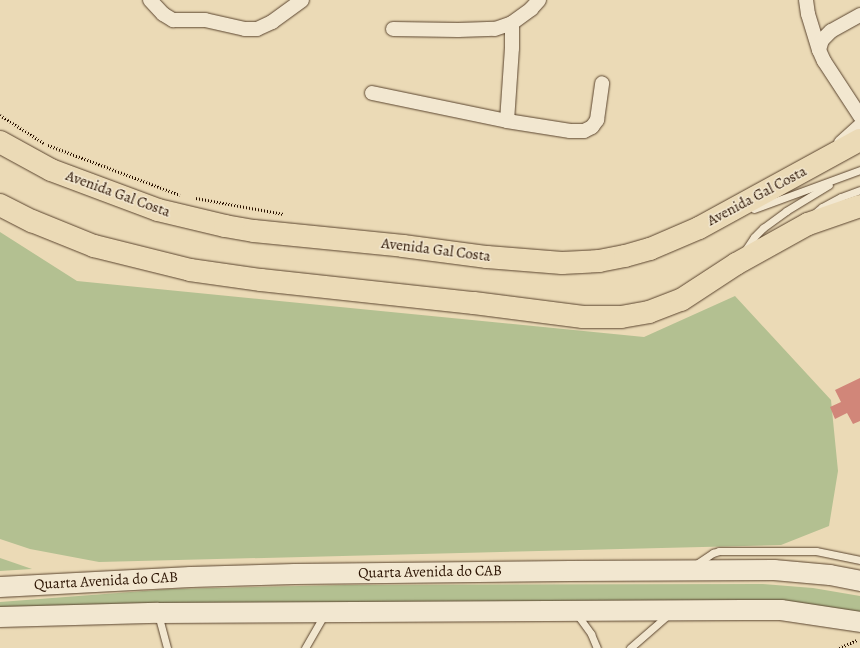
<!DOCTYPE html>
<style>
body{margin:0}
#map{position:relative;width:860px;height:648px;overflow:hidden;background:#ebdab6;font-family:Alegreya,serif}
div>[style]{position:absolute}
.green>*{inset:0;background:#b3c091}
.building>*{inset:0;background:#d18679}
.path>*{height:2.5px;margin-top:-1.25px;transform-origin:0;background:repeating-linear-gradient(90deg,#2a1200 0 1px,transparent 0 3px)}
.roads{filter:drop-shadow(0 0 1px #5a442e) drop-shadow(0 0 1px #5a442e)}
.lane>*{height:7px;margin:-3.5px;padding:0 3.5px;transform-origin:3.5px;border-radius:3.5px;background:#f2e7d0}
.street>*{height:14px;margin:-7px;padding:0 7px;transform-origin:7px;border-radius:7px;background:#f2e7d0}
.secondary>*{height:20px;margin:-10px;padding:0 10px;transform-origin:10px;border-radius:10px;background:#f2e7d0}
.primary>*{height:22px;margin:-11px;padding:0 11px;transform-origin:11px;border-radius:11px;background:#ebdab6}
span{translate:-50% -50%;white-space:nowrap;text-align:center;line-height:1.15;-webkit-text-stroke:3px #f2e7d0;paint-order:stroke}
.street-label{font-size:15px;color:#2a1200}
</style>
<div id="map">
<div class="green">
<div style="clip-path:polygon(0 232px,77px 281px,644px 337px,735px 296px,831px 400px,838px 471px,829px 526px,781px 545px,99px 562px,30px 549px,0 539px)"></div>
<div style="clip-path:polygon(0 558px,3px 559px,32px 569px,0 571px)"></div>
<div style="clip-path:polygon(763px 584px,813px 588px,860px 596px,860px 614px,0 610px,0 602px,170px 589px,345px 585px)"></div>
</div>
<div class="building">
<div style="clip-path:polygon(860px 378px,860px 421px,853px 424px,847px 413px,835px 419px,830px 407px,841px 402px,835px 390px)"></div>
</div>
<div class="path">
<div style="left:0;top:115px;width:52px;rotate:32.5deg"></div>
<div style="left:48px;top:145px;width:141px;rotate:20.7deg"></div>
<div style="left:196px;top:198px;width:89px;rotate:10.3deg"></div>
<div style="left:839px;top:648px;width:20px;rotate:-24deg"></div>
</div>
<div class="roads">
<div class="lane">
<div style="left:754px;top:209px;width:113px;rotate:-20.2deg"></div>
<div style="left:815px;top:213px;width:9px;rotate:-41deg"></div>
<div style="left:822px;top:207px;width:21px;rotate:-28deg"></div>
<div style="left:841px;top:197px;width:20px;rotate:-20deg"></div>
<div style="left:744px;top:252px;width:18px;rotate:-56deg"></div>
<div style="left:754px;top:237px;width:13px;rotate:-45deg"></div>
<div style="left:763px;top:228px;width:29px;rotate:-36deg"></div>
<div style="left:786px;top:211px;width:50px;rotate:-31.2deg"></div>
<div style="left:695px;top:565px;width:22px;rotate:-34deg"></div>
<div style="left:713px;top:553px;width:6px;rotate:-18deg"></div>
<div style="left:719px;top:551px;width:97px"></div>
<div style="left:816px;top:551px;width:45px;rotate:11.6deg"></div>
<div style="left:576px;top:613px;width:26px;rotate:54deg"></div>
<div style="left:591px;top:634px;width:15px;rotate:67deg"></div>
<div style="left:158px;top:614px;width:35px;rotate:75deg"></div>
<div style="left:305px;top:648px;width:38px;rotate:-60deg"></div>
<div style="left:630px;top:648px;width:50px;rotate:-41deg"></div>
</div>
<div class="street">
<div style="left:150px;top:0;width:19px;rotate:47deg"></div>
<div style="left:163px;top:14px;width:12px;rotate:31deg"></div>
<div style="left:173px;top:20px;width:32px"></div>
<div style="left:205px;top:20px;width:41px;rotate:12.7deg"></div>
<div style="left:245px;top:29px;width:12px"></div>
<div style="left:257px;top:29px;width:17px;rotate:-25deg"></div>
<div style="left:272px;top:22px;width:37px;rotate:-36deg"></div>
<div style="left:806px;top:0;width:14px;rotate:82deg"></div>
<div style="left:808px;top:14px;width:38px;rotate:73deg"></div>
<div style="left:860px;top:15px;width:33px;rotate:151deg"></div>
<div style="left:831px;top:31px;width:13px;rotate:135deg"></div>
<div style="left:822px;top:40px;width:10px;rotate:107deg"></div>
<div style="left:819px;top:50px;width:12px;rotate:66deg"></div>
<div style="left:824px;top:61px;width:66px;rotate:56.8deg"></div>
<div style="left:393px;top:29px;width:65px;rotate:0.9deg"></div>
<div style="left:458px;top:30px;width:37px;rotate:-2deg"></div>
<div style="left:495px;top:29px;width:18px;rotate:-19deg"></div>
<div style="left:512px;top:23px;width:24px;rotate:-36deg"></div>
<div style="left:531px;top:9px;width:12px;rotate:-48deg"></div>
<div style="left:372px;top:93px;width:138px;rotate:11.7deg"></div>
<div style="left:507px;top:121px;width:64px;rotate:9deg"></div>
<div style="left:570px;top:131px;width:14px"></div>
<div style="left:584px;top:131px;width:9px;rotate:-27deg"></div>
<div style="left:592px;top:127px;width:9px;rotate:-54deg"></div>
<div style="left:597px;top:120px;width:37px;rotate:-82deg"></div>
<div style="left:507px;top:121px;width:73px;rotate:-86.1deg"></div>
<div style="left:512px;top:48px;width:25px;rotate:-90deg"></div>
<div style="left:841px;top:143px;width:25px;rotate:-42deg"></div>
</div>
<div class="secondary">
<div style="left:0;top:587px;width:191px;rotate:-3deg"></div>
<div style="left:191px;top:577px;width:104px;rotate:-1.7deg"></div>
<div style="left:295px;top:574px;width:275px;rotate:-0.6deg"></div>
<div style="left:570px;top:571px;width:204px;rotate:-0.3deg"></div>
<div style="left:774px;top:570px;width:56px;rotate:5.1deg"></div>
<div style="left:830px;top:575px;width:31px;rotate:11deg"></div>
<div style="left:0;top:617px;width:158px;rotate:-1.5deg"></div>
<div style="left:158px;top:613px;width:586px;rotate:-0.29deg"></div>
<div style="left:744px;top:610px;width:37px"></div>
<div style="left:781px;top:610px;width:80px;rotate:8.6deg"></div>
</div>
<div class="primary">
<div style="left:0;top:142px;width:58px;rotate:28.8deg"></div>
<div style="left:51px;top:170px;width:114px;rotate:20.5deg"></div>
<div style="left:158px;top:210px;width:69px;rotate:13.4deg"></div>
<div style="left:225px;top:226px;width:29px;rotate:10deg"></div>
<div style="left:254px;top:231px;width:150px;rotate:5.7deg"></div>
<div style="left:403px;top:246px;width:85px;rotate:7.5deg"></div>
<div style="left:487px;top:257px;width:75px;rotate:4.6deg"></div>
<div style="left:562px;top:263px;width:37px;rotate:-3deg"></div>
<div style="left:599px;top:261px;width:26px;rotate:-11deg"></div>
<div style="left:625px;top:256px;width:26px;rotate:-16deg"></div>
<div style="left:650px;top:249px;width:53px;rotate:-23.2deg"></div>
<div style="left:699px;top:228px;width:183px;rotate:-28.7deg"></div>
<div style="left:0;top:205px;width:36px;rotate:27deg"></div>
<div style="left:32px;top:221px;width:67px;rotate:22deg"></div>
<div style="left:94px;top:246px;width:99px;rotate:14deg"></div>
<div style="left:190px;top:270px;width:72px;rotate:8deg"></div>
<div style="left:261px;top:280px;width:214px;rotate:6.2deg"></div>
<div style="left:474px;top:303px;width:110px;rotate:7.3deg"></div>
<div style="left:583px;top:317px;width:38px"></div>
<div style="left:621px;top:317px;width:28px;rotate:-10deg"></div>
<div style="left:649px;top:312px;width:34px;rotate:-21deg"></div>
<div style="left:681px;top:300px;width:66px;rotate:-33.2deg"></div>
<div style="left:736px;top:264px;width:82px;rotate:-29.1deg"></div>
<div style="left:808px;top:224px;width:55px;rotate:-19.1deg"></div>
</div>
</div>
<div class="street-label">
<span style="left:118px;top:194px;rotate:20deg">Avenida Gal Costa</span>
<span style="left:757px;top:196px;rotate:-28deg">Avenida Gal Costa</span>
<span style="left:436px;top:250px;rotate:7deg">Avenida Gal Costa</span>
<span style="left:430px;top:572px;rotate:-1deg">Quarta Avenida do CAB</span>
<span style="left:106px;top:581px;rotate:-3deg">Quarta Avenida do CAB</span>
</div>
</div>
